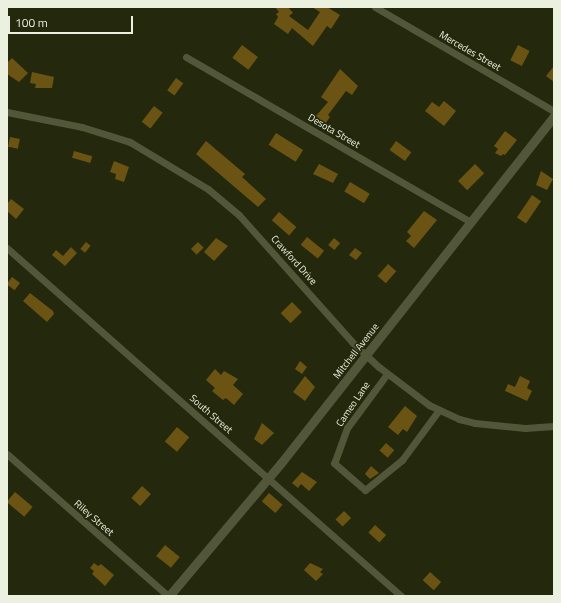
<!DOCTYPE html>
<style>
body{margin:0}
#map{position:relative;width:561px;height:603px;overflow:hidden;background:#24280c;font-family:"Titillium Web",sans-serif}
div>[style]{position:absolute}
.building>*{inset:0;background:#6b5413;transform-origin:0 0}
.minor>*{height:7px;margin:-3.5px;padding:0 3.5px;transform-origin:3.5px;border-radius:3.5px;background:#52573a}
.tertiary>*{height:9px;margin:-4.5px;padding:0 4.5px;transform-origin:4.5px;border-radius:4.5px;background:#52573a}
span{translate:-50% -50%;white-space:nowrap;text-align:center;line-height:1.15;-webkit-text-stroke:3px #24280c;paint-order:stroke}
.street-label{font-size:10px;color:#ecf0df}
.frame{position:absolute;inset:0;border:8px solid #ecf0df;pointer-events:none}
.scale{position:absolute;left:8px;top:16px;width:125px;height:18px;box-sizing:border-box;border:2px solid #ecf0df;border-top:0;padding-left:5px;font-size:12px;line-height:14px;white-space:nowrap;color:#ecf0df;-webkit-text-stroke:3px #24280c;paint-order:stroke}
</style>
<div id="map">
<div class="building">
<div style="clip-path:polygon(275px 7px,288px 7px,293px 13px,289px 16px,308px 30px,320px 12px,312px 7px,327px 7px,340px 15px,331px 29px,327px 26px,313px 46px,292px 28px,288px 34px,274px 24px,278px 17px,276px 14px,279px 12px)"></div>
<div style="left:242px;top:45px;width:20px;height:16px;rotate:37deg"></div>
<div style="left:518px;top:45px;width:13px;height:17px;rotate:27deg"></div>
<div style="clip-path:polygon(12px 58px,28px 73px,19px 82px,7px 74px,7px 63px)"></div>
<div style="clip-path:polygon(554px 66px,554px 82px,546px 76px)"></div>
<div style="clip-path:polygon(340px 69px,358px 86px,352px 95px,346px 91px,328px 115px,330px 117px,325px 124px,316px 116px,328px 102px,321px 97px)"></div>
<div style="clip-path:polygon(32px 72px,54px 77px,52px 88px,35px 88px,36px 84px,30px 83px)"></div>
<div style="left:176px;top:78px;width:9px;height:15px;rotate:36deg"></div>
<div style="clip-path:polygon(444px 101px,456px 111px,444px 126px,425px 111px,432px 102px,439px 107px)"></div>
<div style="left:154px;top:106px;width:11px;height:20px;rotate:38deg"></div>
<div style="clip-path:polygon(505px 131px,517px 140px,505px 155px,503px 154px,501px 156px,495px 153px,498px 149px,494px 146px)"></div>
<div style="left:276px;top:133px;width:32px;height:14px;rotate:32deg"></div>
<div style="left:10px;top:137px;width:10px;height:10px;rotate:11deg"></div>
<div style="clip-path:polygon(206px 141px,245px 174px,242px 177px,266px 199px,258px 207px,196px 154px)"></div>
<div style="left:396px;top:141px;width:19px;height:11px;rotate:36deg"></div>
<div style="left:74px;top:151px;width:19px;height:7px;rotate:16deg"></div>
<div style="clip-path:polygon(114px 161px,129px 167px,124px 182px,115px 179px,116px 174px,110px 172px)"></div>
<div style="clip-path:polygon(319px 164px,338px 174px,333px 183px,313px 174px)"></div>
<div style="left:475px;top:164px;width:13px;height:24px;rotate:45deg"></div>
<div style="clip-path:polygon(541px 171px,553px 179px,547px 190px,536px 185px)"></div>
<div style="left:350px;top:182px;width:23px;height:11px;rotate:31deg"></div>
<div style="left:532px;top:195px;width:11px;height:27px;rotate:34deg"></div>
<div style="clip-path:polygon(11px 199px,24px 209px,16px 219px,7px 211px,7px 204px)"></div>
<div style="clip-path:polygon(424px 211px,437px 220px,414px 248px,406px 241px,411px 236px,407px 232px)"></div>
<div style="left:279px;top:212px;width:23px;height:11px;rotate:41deg"></div>
<div style="left:307px;top:237px;width:22px;height:10px;rotate:39deg"></div>
<div style="clip-path:polygon(216px 238px,228px 246px,214px 261px,204px 252px)"></div>
<div style="left:334px;top:238px;width:8px;height:9px;rotate:40deg"></div>
<div style="left:86px;top:242px;width:6px;height:9px;rotate:39deg"></div>
<div style="left:198px;top:242px;width:8px;height:10px;rotate:45deg"></div>
<div style="clip-path:polygon(71px 247px,77px 253px,65px 266px,52px 255px,56px 250px,63px 256px)"></div>
<div style="clip-path:polygon(355px 248px,362px 253px,356px 260px,349px 255px)"></div>
<div style="left:388px;top:264px;width:11px;height:16px;rotate:41deg"></div>
<div style="left:12px;top:277px;width:10px;height:9px;rotate:37deg"></div>
<div style="clip-path:polygon(30px 293px,53px 311px,54px 314px,47px 322px,23px 301px)"></div>
<div style="left:292px;top:302px;width:14px;height:16px;rotate:45deg"></div>
<div style="clip-path:polygon(300px 361px,307px 367px,302px 374px,295px 369px)"></div>
<div style="clip-path:polygon(215px 369px,221px 375px,224px 371px,238px 379px,233px 385px,243px 394px,234px 405px,226px 398px,223px 400px,212px 391px,215px 388px,206px 380px)"></div>
<div style="clip-path:polygon(305px 376px,315px 387px,305px 401px,293px 392px)"></div>
<div style="clip-path:polygon(520px 376px,530px 381px,527px 388px,532px 391px,527px 401px,505px 391px,508px 384px,515px 387px)"></div>
<div style="clip-path:polygon(405px 406px,417px 416px,407px 432px,403px 429px,398px 435px,388px 427px)"></div>
<div style="clip-path:polygon(262px 423px,274px 433px,262px 445px,254px 439px)"></div>
<div style="left:177px;top:427px;width:16px;height:19px;rotate:40deg"></div>
<div style="left:386px;top:443px;width:11px;height:10px;rotate:41deg"></div>
<div style="clip-path:polygon(371px 466px,379px 473px,370px 479px,365px 474px)"></div>
<div style="clip-path:polygon(302px 472px,317px 482px,309px 491px,301px 484px,298px 488px,292px 483px)"></div>
<div style="left:142px;top:486px;width:12px;height:16px;rotate:42deg"></div>
<div style="left:15px;top:492px;width:23px;height:13px;rotate:40deg"></div>
<div style="left:269px;top:493px;width:18px;height:11px;rotate:41deg"></div>
<div style="left:344px;top:511px;width:10px;height:12px;rotate:45deg"></div>
<div style="left:375px;top:525px;width:15px;height:10px;rotate:42deg"></div>
<div style="left:165px;top:545px;width:19px;height:14px;rotate:39deg"></div>
<div style="clip-path:polygon(94px 563px,98px 566px,101px 564px,114px 575px,105px 586px,92px 574px,94px 571px,90px 568px)"></div>
<div style="clip-path:polygon(310px 563px,323px 569px,320px 572px,323px 574px,316px 581px,304px 570px)"></div>
<div style="left:430px;top:572px;width:15px;height:11px;rotate:42deg"></div>
</div>
<div class="minor">
<div style="left:375px;top:7px;width:207px;rotate:30.2deg"></div>
<div style="left:186px;top:57px;width:329px;rotate:30.1deg"></div>
<div style="left:7px;top:112px;width:76px;rotate:11.3deg"></div>
<div style="left:82px;top:127px;width:50px;rotate:17.4deg"></div>
<div style="left:130px;top:142px;width:91px;rotate:31.1deg"></div>
<div style="left:208px;top:189px;width:40px;rotate:40deg"></div>
<div style="left:239px;top:215px;width:171px;rotate:48.3deg"></div>
<div style="left:353px;top:343px;width:35px;rotate:43deg"></div>
<div style="left:379px;top:367px;width:63px;rotate:37.2deg"></div>
<div style="left:429px;top:405px;width:33px;rotate:25deg"></div>
<div style="left:459px;top:419px;width:16px;rotate:14deg"></div>
<div style="left:475px;top:423px;width:50px;rotate:5.7deg"></div>
<div style="left:525px;top:428px;width:29px;rotate:-4deg"></div>
<div style="left:7px;top:248px;width:526px;rotate:41.45deg"></div>
<div style="left:387px;top:374px;width:67px;rotate:126.5deg"></div>
<div style="left:347px;top:428px;width:37px;rotate:110deg"></div>
<div style="left:334px;top:463px;width:41px;rotate:41.1deg"></div>
<div style="left:365px;top:490px;width:48px;rotate:-39deg"></div>
<div style="left:402px;top:460px;width:62px;rotate:-53.5deg"></div>
<div style="left:7px;top:454px;width:215px;rotate:41.4deg"></div>
</div>
<div class="tertiary">
<div style="left:169px;top:596px;width:174px;rotate:-49.9deg"></div>
<div style="left:281px;top:463px;width:442px;rotate:-51.8deg"></div>
</div>
<div class="street-label">
<span style="left:470px;top:51px;rotate:30deg">Mercedes Street</span>
<span style="left:334px;top:131px;rotate:30deg">Desota Street</span>
<span style="left:294px;top:260px;rotate:48deg">Crawford Drive</span>
<span style="left:356px;top:351px;rotate:-52deg">Mitchell Avenue</span>
<span style="left:353px;top:404px;rotate:-56deg">Cameo Lane</span>
<span style="left:211px;top:414px;rotate:41deg">South Street</span>
<span style="left:94px;top:518px;rotate:41deg">Riley Street</span>
</div>
<div class="frame"></div>
<div class="scale">100 m</div>
</div>
